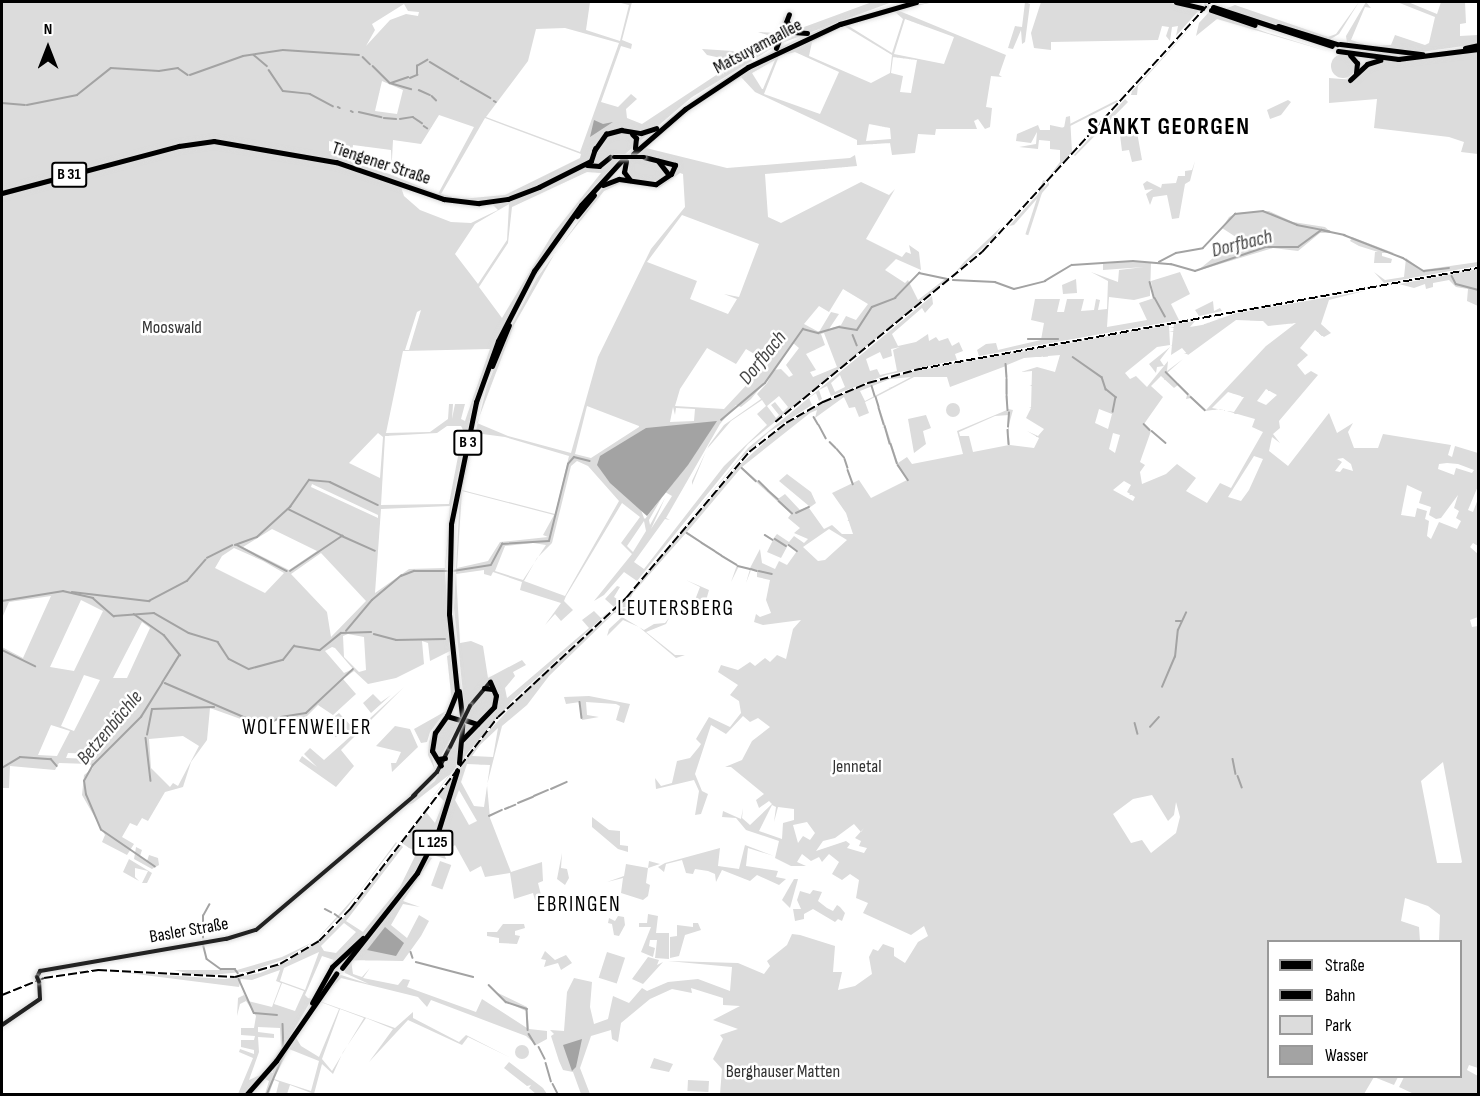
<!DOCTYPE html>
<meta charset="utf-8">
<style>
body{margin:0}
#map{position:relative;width:1480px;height:1096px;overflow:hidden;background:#fff;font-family:"Sofia Sans Condensed",sans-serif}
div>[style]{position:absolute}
.green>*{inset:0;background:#dcdcdc;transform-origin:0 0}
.round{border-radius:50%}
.water>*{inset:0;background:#a3a3a3}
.stream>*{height:1.5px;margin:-0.75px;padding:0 0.75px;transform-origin:0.75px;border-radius:0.75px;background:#a3a3a3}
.highway-tunnel>*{height:5px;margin-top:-2.5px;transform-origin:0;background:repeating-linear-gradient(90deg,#d9d9d9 0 5px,transparent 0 7.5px)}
.roads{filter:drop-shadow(0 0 2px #dbdbdb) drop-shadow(0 0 2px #dbdbdb)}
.secondary>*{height:4px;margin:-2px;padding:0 2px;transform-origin:2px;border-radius:2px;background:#222}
.primary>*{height:4.5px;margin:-2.25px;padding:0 2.25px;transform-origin:2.25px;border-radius:2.25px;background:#000}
.highway>*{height:5px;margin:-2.5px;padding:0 2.5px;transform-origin:2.5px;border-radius:2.5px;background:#000}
.rail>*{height:1.5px;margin-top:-0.75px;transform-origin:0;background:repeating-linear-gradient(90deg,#000 0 9px,transparent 0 12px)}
.bridges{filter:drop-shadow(0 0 2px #dbdbdb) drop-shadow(0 0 2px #dbdbdb)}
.secondary-bridge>*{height:4px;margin:-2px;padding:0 2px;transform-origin:2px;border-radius:2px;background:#222}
.primary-bridge>*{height:4.5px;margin:-2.25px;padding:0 2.25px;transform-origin:2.25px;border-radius:2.25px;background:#000}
span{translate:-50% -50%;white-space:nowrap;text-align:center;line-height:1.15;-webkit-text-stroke:5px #fff;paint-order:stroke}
.shield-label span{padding:2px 4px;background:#fff;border:2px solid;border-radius:4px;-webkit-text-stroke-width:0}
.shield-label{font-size:16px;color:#000;font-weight:700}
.street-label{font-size:18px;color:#000}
.park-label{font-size:18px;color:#333}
.water-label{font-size:20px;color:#444;font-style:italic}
.quarter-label{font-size:21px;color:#000;letter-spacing:1.5px}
.district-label{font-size:24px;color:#000;font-weight:700;letter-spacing:1.5px}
.frame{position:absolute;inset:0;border:3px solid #000;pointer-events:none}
.legend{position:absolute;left:1267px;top:940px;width:195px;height:138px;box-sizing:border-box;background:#fff;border:2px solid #999;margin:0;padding:8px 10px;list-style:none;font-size:18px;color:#000}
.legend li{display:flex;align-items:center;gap:12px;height:30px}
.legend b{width:30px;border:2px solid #999}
.north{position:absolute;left:18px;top:18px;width:60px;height:60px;-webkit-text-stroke:4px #fff;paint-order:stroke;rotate:0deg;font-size:16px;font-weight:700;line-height:24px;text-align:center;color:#000}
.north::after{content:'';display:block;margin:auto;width:21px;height:27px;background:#000;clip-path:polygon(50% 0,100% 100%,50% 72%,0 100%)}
</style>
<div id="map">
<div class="green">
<div style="clip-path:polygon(evenodd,2px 2px,590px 2px,586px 30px,620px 41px,629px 5px,617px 2px,632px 2px,622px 40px,632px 44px,631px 49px,621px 46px,601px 102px,618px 107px,631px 94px,637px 99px,626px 109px,627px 118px,642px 124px,733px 64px,730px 60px,707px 55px,702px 49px,733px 51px,743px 58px,779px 36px,774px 37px,758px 32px,779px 33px,784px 16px,796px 30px,872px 2px,892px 2px,779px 44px,692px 97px,625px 154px,614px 154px,614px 159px,621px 158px,589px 192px,535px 267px,496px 341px,473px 404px,451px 508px,445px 572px,450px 651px,430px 661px,428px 643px,422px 641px,424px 664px,396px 678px,368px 684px,354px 671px,343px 679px,356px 694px,333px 715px,318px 705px,305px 718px,278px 719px,266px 728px,210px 708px,207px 740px,191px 762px,183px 787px,165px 792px,148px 821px,142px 818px,137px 826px,130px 823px,122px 837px,134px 844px,127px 855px,102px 842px,105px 835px,82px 795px,84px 775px,93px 768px,90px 764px,59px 763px,55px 770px,10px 766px,9px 788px,2px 788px,2px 647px,23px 658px,51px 596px,9px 602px,2px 618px,2px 2px,404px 4px,408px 11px,419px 12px,418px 16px,406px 14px,390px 20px,366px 46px,375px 30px,372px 24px,404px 4px,2px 2px,565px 28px,619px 43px,580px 152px,486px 117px,528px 61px,536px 29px,565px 28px,2px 2px,382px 81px,403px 90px,397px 114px,375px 111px,382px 81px,2px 2px,439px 115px,474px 127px,438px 194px,394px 176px,392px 159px,393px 140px,421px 144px,439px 115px,2px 2px,485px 118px,581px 154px,580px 158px,505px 195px,461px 199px,441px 194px,485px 118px,2px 2px,329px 141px,350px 146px,349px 155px,329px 151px,329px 141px,2px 2px,353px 145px,391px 150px,392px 175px,351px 162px,353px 145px,2px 2px,587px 172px,601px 173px,552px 235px,502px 318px,479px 287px,508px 243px,512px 207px,587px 172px,2px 2px,401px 187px,447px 203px,492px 204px,498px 210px,471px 223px,451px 222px,420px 210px,404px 196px,401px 187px,2px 2px,509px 204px,507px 240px,478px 284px,455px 254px,475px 224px,509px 204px,2px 2px,421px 310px,409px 350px,405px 350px,417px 312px,421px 310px,2px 2px,490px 349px,465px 421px,461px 419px,465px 404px,455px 404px,452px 419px,453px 404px,449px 404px,448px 419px,430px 432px,386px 433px,403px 351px,490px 349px,2px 2px,447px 426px,461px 426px,463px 430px,449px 504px,381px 505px,385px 436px,437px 433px,447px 426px,2px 2px,378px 433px,383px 437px,380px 478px,349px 463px,378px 433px,2px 2px,312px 484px,378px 515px,378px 518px,311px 487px,312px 484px,2px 2px,450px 506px,445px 568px,409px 569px,375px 593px,381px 509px,450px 506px,2px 2px,272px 529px,317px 551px,289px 570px,243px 547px,272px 529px,2px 2px,234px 548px,263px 561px,284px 573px,265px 593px,215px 568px,222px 556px,234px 548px,2px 2px,321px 553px,366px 601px,331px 637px,327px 612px,291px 574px,321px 553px,2px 2px,81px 600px,103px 611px,74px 671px,50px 667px,81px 600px,2px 2px,142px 622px,150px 628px,127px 678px,113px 678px,142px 622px,2px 2px,348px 634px,364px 637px,366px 670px,359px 672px,344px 657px,343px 636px,348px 634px,2px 2px,332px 647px,335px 648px,353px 669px,344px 673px,325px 651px,332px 647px,2px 2px,84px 675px,100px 680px,74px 731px,61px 726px,84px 675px,2px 2px,51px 725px,70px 731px,57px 756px,38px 755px,51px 725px,2px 2px,183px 736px,199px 746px,178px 786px,173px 783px,170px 787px,151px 768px,149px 739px,183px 736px,2px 2px,68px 753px,97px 754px,97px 755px,93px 759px,66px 758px,68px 753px)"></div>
<div style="clip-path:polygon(909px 2px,805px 36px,727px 78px,654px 132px,578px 213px,526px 291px,484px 383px,459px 479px,450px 570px,460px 468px,484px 382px,524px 292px,577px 213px,642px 142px,677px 112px,726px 78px,777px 49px,825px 27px)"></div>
<div style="clip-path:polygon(evenodd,934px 2px,897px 10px,1006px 55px,999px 75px,1002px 77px,991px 76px,986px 107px,992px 108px,990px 127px,985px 129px,978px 119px,974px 121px,977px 129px,936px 129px,935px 135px,918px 134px,915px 153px,892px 155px,890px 143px,857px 145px,857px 140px,755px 92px,741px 77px,693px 108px,646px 148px,727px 168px,850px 158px,855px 155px,857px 166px,765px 174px,768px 217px,781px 223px,861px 182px,889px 195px,895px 189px,866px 239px,902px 257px,906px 252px,911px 254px,909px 245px,919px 252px,921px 270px,896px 259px,885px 270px,905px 283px,908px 280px,918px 300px,945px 279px,947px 280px,748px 444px,637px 581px,624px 572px,604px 595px,594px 601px,632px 554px,621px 543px,640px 517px,622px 503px,566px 596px,564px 601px,573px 610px,561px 621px,555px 614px,545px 625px,561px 603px,520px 590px,522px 582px,493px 572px,491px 576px,484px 574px,484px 570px,456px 574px,460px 643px,471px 641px,483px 646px,488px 678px,522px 660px,526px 665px,513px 672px,515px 676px,505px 688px,507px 698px,589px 628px,582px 620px,594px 611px,601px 618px,612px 609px,512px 701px,461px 761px,464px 721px,472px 707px,468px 706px,465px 712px,454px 608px,460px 494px,487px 386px,513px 323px,537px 278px,602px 189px,611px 182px,629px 181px,629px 161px,705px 97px,745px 71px,841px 25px,905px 6px,934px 2px,894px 11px,903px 19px,892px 53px,847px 25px,894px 11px,934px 2px,905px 19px,954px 37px,944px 64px,894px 54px,905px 19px,934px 2px,844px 26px,892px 55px,890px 73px,871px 83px,809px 56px,812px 42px,844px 26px,934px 2px,795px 52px,839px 72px,820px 114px,764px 94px,779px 56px,795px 52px,934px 2px,893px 57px,917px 60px,911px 93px,900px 92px,903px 76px,891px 73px,893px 57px,934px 2px,775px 60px,763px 89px,762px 89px,752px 73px,775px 60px,934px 2px,869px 124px,890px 128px,891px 139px,866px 141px,869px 124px,934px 2px,680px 173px,683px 174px,685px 207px,651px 249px,598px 357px,571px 453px,508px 436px,477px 423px,514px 325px,555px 253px,604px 191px,621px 183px,659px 188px,680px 173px,934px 2px,682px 215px,759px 244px,739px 297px,724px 294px,737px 299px,728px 314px,690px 299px,697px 281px,647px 262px,682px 215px,934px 2px,843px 289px,868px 304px,856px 320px,846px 316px,841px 325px,829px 329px,839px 314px,831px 312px,819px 332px,804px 324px,819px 306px,829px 312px,843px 289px,934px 2px,824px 333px,837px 367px,813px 377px,810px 372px,816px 370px,806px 354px,825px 345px,821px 334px,824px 333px,934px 2px,793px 343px,799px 348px,786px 365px,793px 375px,789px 377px,781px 369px,774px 370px,793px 343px,934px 2px,707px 348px,736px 364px,746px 349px,768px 362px,724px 409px,675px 406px,680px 389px,707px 348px,934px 2px,773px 372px,767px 383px,757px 394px,761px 399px,724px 425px,709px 445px,692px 481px,692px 485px,707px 449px,731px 421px,762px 400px,766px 406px,757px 414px,767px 425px,724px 466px,644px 569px,634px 562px,665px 519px,670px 520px,666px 518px,720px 424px,736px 405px,741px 407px,751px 399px,773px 372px,934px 2px,779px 396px,788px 407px,783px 412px,775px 402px,771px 405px,779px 415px,776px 418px,767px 406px,779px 396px,934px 2px,587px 406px,639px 426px,639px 427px,591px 458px,575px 454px,587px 406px,934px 2px,673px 407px,675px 415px,676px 408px,695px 409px,694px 421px,670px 422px,673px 407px,934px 2px,475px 433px,505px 437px,569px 456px,555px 514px,462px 490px,475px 433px,934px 2px,691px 460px,645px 519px,644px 518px,641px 510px,691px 460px,934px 2px,577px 461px,588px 466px,619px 501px,565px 596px,524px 581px,537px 558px,552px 543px,571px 466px,577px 461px,934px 2px,462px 491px,554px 515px,543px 535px,548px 537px,500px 542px,488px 561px,457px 568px,462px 491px,934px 2px,665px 492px,672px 496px,651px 529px,665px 498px,650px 525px,649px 520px,665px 492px,934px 2px,644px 521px,646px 531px,633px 552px,627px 546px,644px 521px,934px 2px,533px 543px,546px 545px,523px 580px,495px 571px,505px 546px,533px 543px)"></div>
<div style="clip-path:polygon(1025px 2px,1030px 4px,1025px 42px,1022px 44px,1021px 30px,1013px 49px,1008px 48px,1015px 26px,1022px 27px)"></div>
<div style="clip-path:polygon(1041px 2px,1167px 2px,1200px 9px,1127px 91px,1176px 36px,1178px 26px,1172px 27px,1170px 41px,1166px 36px,1169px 27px,1162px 26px,1158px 40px,1051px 42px,1051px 50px,1034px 48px,1031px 33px)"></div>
<div style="clip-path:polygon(1359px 2px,1339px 34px,1329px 40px,1225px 9px,1235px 5px,1328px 37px,1336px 34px)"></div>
<div style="clip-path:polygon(1366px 2px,1371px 8px,1365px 7px,1351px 40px,1370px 46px,1391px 45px,1395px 35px,1425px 45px,1429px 43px,1435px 17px,1397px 2px,1408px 2px,1437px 14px,1441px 2px,1465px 2px,1466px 23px,1460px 24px,1460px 36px,1478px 35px,1478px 44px,1421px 52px,1347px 43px,1346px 36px)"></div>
<div style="clip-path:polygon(1209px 12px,1268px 33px,1330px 52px,1217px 19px,1196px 36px,1199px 23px)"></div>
<div style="clip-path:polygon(1202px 15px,1138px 86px,1137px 95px,1131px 95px,1132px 91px)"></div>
<div style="clip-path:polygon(1478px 50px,1478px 154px,1461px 152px,1464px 142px,1449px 137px,1374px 128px,1377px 99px,1329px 103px,1329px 78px,1354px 80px,1364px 68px,1379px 61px,1418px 60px)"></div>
<div class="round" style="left:1331px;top:54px;width:24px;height:24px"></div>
<div style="clip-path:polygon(1125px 99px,1128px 102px,1075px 156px,1074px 155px)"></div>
<div style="left:1117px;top:100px;width:2px;height:64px;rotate:63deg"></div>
<div style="clip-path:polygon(1288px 100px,1291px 102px,1281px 115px,1270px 119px,1267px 110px)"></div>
<div style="clip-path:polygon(1070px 116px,1072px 152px,1048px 178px,1060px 162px,1060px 150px,1050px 149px,1050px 141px,1039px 140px,1038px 149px,1019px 147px,1036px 144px,1037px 132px,1031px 143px,1016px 141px,1017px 134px,1038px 125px,1040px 130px,1050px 130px,1050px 125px,1064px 128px,1066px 117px)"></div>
<div style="clip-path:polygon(1137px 132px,1142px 160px,1132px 162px,1129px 150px,1122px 151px,1120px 135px)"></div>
<div style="clip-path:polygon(1195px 161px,1190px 181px,1185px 184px,1179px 218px,1172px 219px,1167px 195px,1153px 197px,1150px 205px,1146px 194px,1153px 189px,1145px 190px,1143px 184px,1147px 181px,1161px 188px,1162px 184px,1176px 183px,1178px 176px,1185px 176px,1185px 171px,1192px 170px)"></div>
<div style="left:1043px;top:180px;width:3px;height:57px;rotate:18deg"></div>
<div style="clip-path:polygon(1049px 182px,1049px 185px,1014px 225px,1009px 226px)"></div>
<div style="clip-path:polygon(1269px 211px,1293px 222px,1325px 227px,1332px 233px,1320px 233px,1298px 251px,1273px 248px,1197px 271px,1228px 246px,1234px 248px,1239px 239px,1222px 228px,1229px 217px,1237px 213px)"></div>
<div style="clip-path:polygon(1001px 227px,993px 239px,954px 274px,964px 262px)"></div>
<div style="clip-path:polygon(1352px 237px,1394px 253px,1382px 253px,1382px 256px,1392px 259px,1391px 263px,1374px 263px,1375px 252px,1378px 252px,1359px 246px,1350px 241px)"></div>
<div style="clip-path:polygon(1406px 258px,1422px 270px,1478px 262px,1478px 266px,1384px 283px,1374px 272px,1385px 280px,1404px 277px)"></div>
<div style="clip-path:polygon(1133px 261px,1151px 263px,1150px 296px,1134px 300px,1109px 297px,1107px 327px,1147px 320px,1139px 303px,1154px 298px,1151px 281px,1180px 272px,1190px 294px,1171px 304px,1179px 320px,979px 356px,977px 350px,986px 344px,996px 343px,998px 350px,1041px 340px,1044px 323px,1031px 320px,1035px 299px,1060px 299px,1057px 312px,1064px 312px,1067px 299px,1084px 299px,1081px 311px,1094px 310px,1096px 299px,1100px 300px,1098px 310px,1107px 309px,1108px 281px,1091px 272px,1118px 282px,1119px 270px,1144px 267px,1103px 270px,1103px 264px)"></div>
<div style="clip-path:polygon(1478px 269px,1478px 306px,1467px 301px,1468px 289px,1456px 287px,1449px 280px,1433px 283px,1433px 287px,1426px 289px,1425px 284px,1414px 288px,1399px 284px)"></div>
<div style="clip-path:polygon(1076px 279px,1077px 293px,1063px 294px,1062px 285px)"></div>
<div style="clip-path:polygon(evenodd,1364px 291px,1329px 300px,1321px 324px,1331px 333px,1324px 337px,1315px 330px,1300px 348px,1308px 355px,1297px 365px,1305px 375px,1311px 371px,1318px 375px,1279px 421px,1280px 428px,1273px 434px,1280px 443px,1272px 437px,1269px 451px,1288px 466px,1329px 413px,1337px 433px,1353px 423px,1348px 432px,1354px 448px,1378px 448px,1383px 434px,1451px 445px,1448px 455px,1452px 457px,1455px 446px,1478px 453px,1478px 486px,1468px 510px,1473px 512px,1478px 499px,1478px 546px,1473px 543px,1470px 547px,1478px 554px,1478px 617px,1470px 620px,1472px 627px,1478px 626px,1478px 1074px,1478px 1068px,1469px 1065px,1467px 1070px,1478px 1076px,1478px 1094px,1414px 1094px,1399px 1087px,1404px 1077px,1460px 1076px,1460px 942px,1439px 941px,1440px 915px,1428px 906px,1405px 898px,1401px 921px,1419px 927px,1420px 941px,1268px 942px,1268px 1076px,1398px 1077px,1394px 1085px,1374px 1077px,1364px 1094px,720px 1094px,722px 1069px,713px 1059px,723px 1039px,720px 1035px,738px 1029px,713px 1020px,740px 1006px,723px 1005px,723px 998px,691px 988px,692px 993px,672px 989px,650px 999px,621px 1023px,618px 1042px,612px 1039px,611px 1030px,591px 1036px,580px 1068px,590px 1094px,581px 1094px,573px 1072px,563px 1070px,559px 1061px,551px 1036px,554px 1034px,550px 1030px,564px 1031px,567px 992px,574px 978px,592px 982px,590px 1007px,594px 1024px,608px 1019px,613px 996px,629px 1003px,642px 988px,647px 991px,668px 982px,698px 979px,730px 991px,732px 967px,668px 961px,738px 963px,764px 974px,770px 966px,767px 961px,787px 945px,792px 934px,800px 935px,835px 946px,833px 972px,842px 972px,838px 990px,855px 986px,872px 974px,869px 957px,873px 949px,878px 951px,883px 944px,894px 948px,894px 956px,905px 963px,918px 942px,928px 936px,924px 926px,911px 935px,863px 913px,868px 903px,856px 898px,859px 880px,850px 874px,842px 880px,832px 874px,839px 862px,829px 854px,822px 862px,819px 857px,811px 861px,802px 854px,797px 862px,806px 866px,791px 866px,775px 858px,779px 841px,746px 830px,736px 818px,722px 817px,723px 811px,741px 819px,743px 808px,742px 818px,750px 825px,772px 804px,769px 801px,759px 808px,756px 800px,764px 794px,731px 767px,725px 767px,742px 760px,752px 741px,770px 727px,758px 718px,750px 722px,743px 716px,726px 734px,711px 725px,695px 774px,702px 791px,708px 794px,701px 814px,695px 815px,699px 791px,694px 780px,656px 789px,655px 778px,661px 786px,672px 783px,677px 761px,690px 758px,699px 747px,701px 744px,696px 739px,709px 717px,730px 727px,741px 713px,739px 701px,730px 695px,738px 685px,718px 672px,721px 665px,738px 670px,750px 662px,755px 666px,765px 658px,770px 662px,777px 655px,786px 659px,793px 629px,801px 620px,763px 625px,754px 622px,756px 614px,760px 617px,771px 613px,766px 600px,770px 580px,757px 577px,757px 571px,751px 570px,746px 583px,750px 569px,739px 566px,731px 582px,737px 565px,686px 533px,633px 593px,626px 607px,617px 608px,733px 471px,779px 429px,813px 408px,858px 387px,915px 371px,1169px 325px,1170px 345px,1157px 347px,1125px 373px,1130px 379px,1136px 376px,1147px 387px,1168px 361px,1167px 371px,1183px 359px,1167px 373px,1206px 410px,1266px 346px,1296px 323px,1268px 326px,1263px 321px,1236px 320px,1188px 355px,1182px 348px,1171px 355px,1174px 324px,1195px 321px,1190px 327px,1202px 325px,1236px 313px,1364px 291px,1060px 355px,1055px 372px,1037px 367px,1021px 372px,1032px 371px,1031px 408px,1026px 418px,1044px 429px,1038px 436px,1027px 431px,1039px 438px,1034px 448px,1010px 445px,1008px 428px,1013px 410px,1008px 409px,1007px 365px,1024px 358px,1060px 355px,1364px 291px,1006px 366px,1007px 410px,957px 431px,963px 454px,912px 464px,907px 457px,898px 463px,876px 397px,914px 377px,947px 377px,950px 387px,1006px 366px,1364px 291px,1161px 376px,1174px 388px,1178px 385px,1187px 395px,1186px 399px,1191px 398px,1205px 411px,1220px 409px,1255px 419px,1252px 427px,1263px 432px,1231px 488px,1220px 483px,1207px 503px,1186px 491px,1196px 478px,1177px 464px,1166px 474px,1142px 484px,1140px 472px,1145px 465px,1140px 462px,1151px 431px,1167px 444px,1144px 424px,1163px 397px,1151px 386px,1161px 376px,1364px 291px,911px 377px,865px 401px,860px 391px,890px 379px,911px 377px,1364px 291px,1266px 389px,1277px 395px,1266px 405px,1257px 401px,1266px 389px,1364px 291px,1228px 392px,1244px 397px,1234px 412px,1212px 408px,1228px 392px,1364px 291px,844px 397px,849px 408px,855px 407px,859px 417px,869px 413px,865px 402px,875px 397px,897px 465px,907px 480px,871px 498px,859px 480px,832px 493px,846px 513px,853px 534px,842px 534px,832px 525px,824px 529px,809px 508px,816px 503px,811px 492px,787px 474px,779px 481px,809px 506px,800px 510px,785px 494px,778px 499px,742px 467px,810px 413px,817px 410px,815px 418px,844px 397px,1364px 291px,1099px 409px,1112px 414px,1108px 429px,1095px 423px,1099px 409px,1364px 291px,1009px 415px,1009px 445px,973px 452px,969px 436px,960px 436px,959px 432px,995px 416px,1009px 415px,1364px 291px,1113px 433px,1120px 435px,1115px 453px,1109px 449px,1113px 433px,1364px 291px,1254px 456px,1263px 459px,1249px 490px,1241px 501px,1228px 497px,1254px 456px,1364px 291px,1343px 458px,1351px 464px,1353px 471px,1343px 468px,1340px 472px,1335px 471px,1342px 462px,1337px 459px,1343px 458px,1364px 291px,1447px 463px,1458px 464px,1474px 470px,1472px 473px,1456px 468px,1454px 475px,1438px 469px,1439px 464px,1447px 463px,1364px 291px,741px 468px,791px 514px,788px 518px,800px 528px,794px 533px,808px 539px,804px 543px,794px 536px,789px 542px,777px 534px,773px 539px,764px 534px,773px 540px,767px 552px,781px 558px,788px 545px,797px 551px,787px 565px,779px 561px,775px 569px,762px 563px,760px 549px,750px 568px,739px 566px,687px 532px,741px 468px,1364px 291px,1124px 481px,1131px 485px,1127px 492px,1135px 497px,1133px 501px,1113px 490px,1124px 481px,1364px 291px,1407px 485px,1422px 492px,1419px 503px,1431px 507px,1429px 515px,1436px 519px,1441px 518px,1458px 495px,1454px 508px,1459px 511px,1456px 518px,1461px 521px,1457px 529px,1439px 522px,1431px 539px,1427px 536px,1429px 521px,1425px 519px,1427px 511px,1417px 508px,1415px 517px,1401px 515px,1407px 485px,1364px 291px,829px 529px,847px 540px,825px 560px,818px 561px,803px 547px,829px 529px,1364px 291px,1443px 762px,1462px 862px,1461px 863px,1437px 863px,1421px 781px,1443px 762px,1364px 291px,1152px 795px,1168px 821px,1174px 815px,1176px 802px,1180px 817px,1176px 833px,1151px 853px,1142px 840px,1131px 843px,1113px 814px,1133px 799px,1152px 795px,1364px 291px,772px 805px,776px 807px,774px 822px,778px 807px,794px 809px,794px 820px,783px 823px,782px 839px,759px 831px,772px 805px,1364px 291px,807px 822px,815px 833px,810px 840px,803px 836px,798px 843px,793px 825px,807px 822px,1364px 291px,854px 824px,861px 832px,864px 828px,855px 838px,861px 841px,859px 846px,867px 848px,864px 853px,847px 848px,850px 844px,846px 841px,816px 851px,823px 841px,835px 838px,854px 824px)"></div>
<div style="clip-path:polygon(evenodd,932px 296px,933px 304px,925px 313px,922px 308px,892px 334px,898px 346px,916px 342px,928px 334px,929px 341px,936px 337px,939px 341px,948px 338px,952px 346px,959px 342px,963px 351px,955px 354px,957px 360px,886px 375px,831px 396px,827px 386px,819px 390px,822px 399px,819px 401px,816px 393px,809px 398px,812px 405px,769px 432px,739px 460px,673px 539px,748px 448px,932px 296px,900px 347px,893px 350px,897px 371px,880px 375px,877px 369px,870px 371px,866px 359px,880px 352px,883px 359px,892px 356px,891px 349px,900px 347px,932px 296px,840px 375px,845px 387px,835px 392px,831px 383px,840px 375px)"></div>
<div style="clip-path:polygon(1213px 301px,1214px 311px,1220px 308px,1222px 311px,1199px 316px,1195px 310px)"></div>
<div style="clip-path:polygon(1170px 347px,1160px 360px,1164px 366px,1157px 367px,1156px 373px,1149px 364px)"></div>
<div class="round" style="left:946px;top:403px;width:14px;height:14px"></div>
<div style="clip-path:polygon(926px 415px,931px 428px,923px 431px,926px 444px,914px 453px,908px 419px)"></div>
<div style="clip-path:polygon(686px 580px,709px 590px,705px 604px,695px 600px,700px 587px)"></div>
<div style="clip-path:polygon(617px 586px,620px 587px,614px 597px,620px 601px,614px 607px,605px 599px)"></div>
<div style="clip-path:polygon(evenodd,634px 596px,628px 610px,614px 613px,549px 676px,527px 705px,502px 726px,487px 785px,490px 818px,511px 872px,542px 862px,543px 881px,538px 883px,542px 899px,535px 900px,533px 893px,514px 899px,510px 873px,485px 877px,481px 866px,470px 872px,455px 845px,444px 853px,446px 859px,429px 854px,460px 767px,475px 746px,532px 684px,616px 610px,627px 608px,634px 596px,498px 728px,493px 757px,472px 756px,480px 745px,498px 728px,634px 596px,467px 764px,490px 765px,484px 807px,474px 806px,461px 782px,467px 764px,634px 596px,459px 790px,477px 821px,469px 825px,455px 800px,459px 790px)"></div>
<div style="clip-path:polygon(622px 617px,644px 630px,654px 624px,665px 623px,669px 618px,666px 624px,646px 632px,675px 655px,685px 655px,676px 658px,639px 627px,623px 620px,607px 636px,609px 629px)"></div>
<div style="clip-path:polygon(450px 655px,456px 695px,453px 706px,432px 735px,431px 753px,435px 770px,428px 755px,429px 742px,433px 731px,452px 703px,447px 656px)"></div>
<div style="clip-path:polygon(404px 687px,341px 750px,354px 766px,336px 787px,299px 761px,302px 756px,317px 767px,304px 754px,310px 748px,324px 760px,352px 735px,335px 716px,339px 713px,356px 731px)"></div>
<div style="clip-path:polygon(373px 694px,381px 702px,391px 695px,371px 713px,363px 703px)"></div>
<div style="clip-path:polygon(589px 696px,630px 704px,624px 723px,616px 720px,620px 706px,616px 704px,586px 702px,587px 715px,599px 717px,582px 720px,580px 702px,566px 704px,564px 697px)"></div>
<div style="clip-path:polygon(446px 711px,430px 732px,427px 742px,421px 743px,414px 729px)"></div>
<div style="clip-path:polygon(448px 718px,460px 722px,439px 759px,434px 752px,434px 738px)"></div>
<div style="left:331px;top:719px;width:17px;height:8px;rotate:50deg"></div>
<div style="clip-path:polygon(395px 726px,410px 729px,418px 747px,392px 772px,391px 763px,396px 763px,401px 752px,376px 746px)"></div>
<div style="clip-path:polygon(460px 730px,456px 767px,416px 819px,449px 775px,413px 803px,401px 808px,435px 781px)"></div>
<div style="clip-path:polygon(455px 773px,445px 810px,427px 853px,421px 852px,423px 840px,417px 851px,409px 848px,402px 843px,426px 812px,435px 823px,444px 801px,438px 795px)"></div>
<div style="clip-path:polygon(592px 817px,609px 830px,620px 831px,620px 845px,628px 846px,628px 852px,618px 849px,592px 827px)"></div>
<div style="clip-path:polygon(396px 842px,397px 843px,344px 912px,317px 939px,359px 892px)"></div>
<div style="clip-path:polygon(evenodd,401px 845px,403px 847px,346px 921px,363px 932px,400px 887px,416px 854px,425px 856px,411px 880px,369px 933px,331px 966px,281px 1052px,246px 1094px,238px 1094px,253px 1058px,239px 1052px,240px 1049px,254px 1054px,254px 1050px,241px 1047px,241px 1040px,254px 1040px,255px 1036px,241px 1035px,241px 1028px,254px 1028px,256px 1016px,246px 1001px,240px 1004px,237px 1016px,238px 998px,244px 995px,240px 988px,248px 1001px,272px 1007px,281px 983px,276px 981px,280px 970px,252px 980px,241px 979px,239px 987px,120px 972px,225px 979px,260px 973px,287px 962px,336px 927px,401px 845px,344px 923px,356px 932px,336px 953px,324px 951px,321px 946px,344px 923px,401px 845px,319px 952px,305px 990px,280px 981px,284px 968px,319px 952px,401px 845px,322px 956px,334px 960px,312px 999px,308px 998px,305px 995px,322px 956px,401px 845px,282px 983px,304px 991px,295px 1011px,274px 1004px,282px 983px,401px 845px,258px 1027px,280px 1028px,281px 1048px,263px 1074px,249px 1080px,259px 1052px,258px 1037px,274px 1038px,274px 1034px,258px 1032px,258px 1027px)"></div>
<div style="clip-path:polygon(745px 845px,774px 856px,748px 848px,746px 866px,778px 871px,776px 877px,786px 879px,779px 885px,757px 875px,750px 881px,722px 870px,716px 882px,715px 874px,708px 871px,695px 869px,693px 874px,686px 873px,682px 860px,666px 864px,664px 872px,658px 867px,665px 863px,720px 848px,718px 866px,739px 869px)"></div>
<div style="clip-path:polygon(136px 847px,142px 850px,140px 856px,147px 861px,149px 855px,158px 858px,159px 865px,152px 869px,134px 859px)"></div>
<div style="clip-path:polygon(562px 853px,561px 868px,567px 869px,569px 878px,565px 885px,557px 879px)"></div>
<div style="clip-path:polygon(evenodd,428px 857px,432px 858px,403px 901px,420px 907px,403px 904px,391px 925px,407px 938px,419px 915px,429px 921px,421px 936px,403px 961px,351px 960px,353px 974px,362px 977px,370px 968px,363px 978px,398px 985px,403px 979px,410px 980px,407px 987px,476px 1012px,482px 999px,527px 1028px,526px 1011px,504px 1001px,496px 992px,527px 1007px,529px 1029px,547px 1031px,547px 1039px,536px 1045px,526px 1036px,431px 1000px,427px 1007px,418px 997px,341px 978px,319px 1001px,395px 1028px,413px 1012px,413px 1018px,459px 1042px,466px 1035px,511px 1058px,468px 1037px,462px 1045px,408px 1020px,369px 1062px,393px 1029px,366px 1018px,343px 1052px,333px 1074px,322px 1064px,314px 1094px,290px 1085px,287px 1094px,276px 1094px,279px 1082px,274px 1080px,269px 1094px,265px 1094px,269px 1081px,263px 1078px,249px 1094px,268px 1072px,273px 1073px,273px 1067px,334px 978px,341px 975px,369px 984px,345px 973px,344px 966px,403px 896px,428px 857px,318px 1001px,339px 1009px,319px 1057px,301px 1046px,295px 1036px,318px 1001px,428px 857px,340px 1009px,364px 1018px,332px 1071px,322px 1059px,340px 1009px,428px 857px,289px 1049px,319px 1061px,311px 1091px,274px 1079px,289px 1049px)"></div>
<div style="clip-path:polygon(129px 859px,152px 873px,147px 883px,142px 883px,148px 871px,135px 868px,135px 877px,139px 881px,123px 872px)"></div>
<div style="left:440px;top:861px;width:12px;height:26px;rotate:20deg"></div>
<div style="clip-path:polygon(649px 861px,660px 864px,648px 868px,646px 883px,650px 885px,648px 896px,643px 900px,621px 893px,623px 878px,607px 882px,624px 876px,626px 864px,648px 868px)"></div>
<div style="clip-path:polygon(794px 879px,798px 879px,790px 908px,782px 900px)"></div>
<div style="clip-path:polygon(813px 890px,822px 892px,818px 901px,827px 908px,833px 911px,837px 905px,840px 907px,845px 913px,842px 921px,838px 919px,835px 922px,813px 909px,804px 914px,804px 919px,795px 921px,793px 909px,801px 909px,797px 900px,800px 891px,810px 894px)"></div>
<div style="clip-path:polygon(648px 914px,658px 916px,656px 933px,669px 933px,669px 959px,655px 958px,657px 940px,650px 940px,649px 946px,655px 948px,653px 957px,641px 952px,651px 927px,639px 927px,639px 923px,647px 923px)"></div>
<div style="clip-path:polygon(618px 916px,624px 917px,625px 925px,619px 936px,614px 935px,612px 924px,608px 923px,609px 918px,615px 921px)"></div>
<div style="clip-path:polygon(693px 923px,698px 923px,701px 930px,685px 935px,679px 956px,670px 958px,670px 937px,677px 936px,677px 925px,693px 927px)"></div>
<div style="clip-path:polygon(503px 924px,524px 924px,525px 928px,515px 931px,515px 935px,520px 936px,517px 944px,499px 943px,499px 938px,487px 936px,487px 932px,497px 932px)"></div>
<div style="clip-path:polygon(313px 942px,285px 959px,251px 971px,212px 975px,191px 974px,174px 970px,237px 970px,282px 957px)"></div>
<div style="clip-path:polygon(545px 951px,555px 960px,566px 955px,572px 963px,561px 970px,558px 963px,544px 967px,546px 960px,541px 959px)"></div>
<div style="left:607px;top:952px;width:19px;height:27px;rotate:18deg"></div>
<div style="clip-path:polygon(648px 957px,659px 960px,657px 965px,663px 962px,643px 984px,632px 979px)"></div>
<div class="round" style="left:515px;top:1045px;width:14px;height:14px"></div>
<div style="clip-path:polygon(654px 1058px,673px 1064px,669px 1072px,650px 1068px)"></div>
<div style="clip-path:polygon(509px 1062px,543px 1088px,547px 1094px,536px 1094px,529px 1088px,531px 1085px,527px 1086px,504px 1068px)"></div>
<div style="left:688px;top:1080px;width:21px;height:11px;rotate:3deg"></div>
</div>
<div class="water">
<div style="clip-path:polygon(594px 120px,603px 124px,613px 122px,590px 137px)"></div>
<div style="clip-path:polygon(717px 421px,688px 465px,647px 516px,610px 483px,597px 465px,600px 456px,646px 428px)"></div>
<div style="clip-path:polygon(385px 927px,404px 943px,396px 956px,367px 950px)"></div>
<div style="clip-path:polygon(582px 1039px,576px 1067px,572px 1071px,563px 1045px)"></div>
</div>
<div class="stream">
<div style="left:254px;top:55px;width:17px;rotate:40deg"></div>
<div style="left:363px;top:57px;width:10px;rotate:45deg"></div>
<div style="left:430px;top:62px;width:33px;rotate:31deg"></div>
<div style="left:373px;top:66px;width:24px;rotate:45deg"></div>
<div style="left:390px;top:83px;width:22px;rotate:16deg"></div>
<div style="left:269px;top:70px;width:25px;rotate:56deg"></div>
<div style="left:283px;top:91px;width:27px;rotate:6deg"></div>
<div style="left:310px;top:94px;width:26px;rotate:28deg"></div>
<div style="left:190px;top:75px;width:56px;rotate:-19.7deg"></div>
<div style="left:243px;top:56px;width:40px;rotate:-8.5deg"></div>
<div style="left:283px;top:50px;width:76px;rotate:3.8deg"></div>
<div style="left:410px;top:78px;width:8px;rotate:-23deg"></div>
<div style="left:417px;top:75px;width:9px;rotate:-90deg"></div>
<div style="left:417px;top:66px;width:12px;rotate:-31deg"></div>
<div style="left:461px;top:81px;width:34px;rotate:30deg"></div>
<div style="left:391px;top:83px;width:18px;rotate:-19deg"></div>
<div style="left:419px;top:90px;width:12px;rotate:24deg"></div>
<div style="left:432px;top:96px;width:6px;rotate:45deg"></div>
<div style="left:494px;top:101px;width:2px;rotate:27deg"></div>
<div style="left:2px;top:103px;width:23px;rotate:5deg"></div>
<div style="left:27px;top:105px;width:51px;rotate:-11.3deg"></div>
<div style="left:77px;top:95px;width:43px;rotate:-38.5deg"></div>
<div style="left:111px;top:68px;width:48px;rotate:3.6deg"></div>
<div style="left:159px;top:71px;width:19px;rotate:-9deg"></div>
<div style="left:178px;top:68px;width:12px;rotate:35deg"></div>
<div style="left:338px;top:107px;width:2px;rotate:27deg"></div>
<div style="left:351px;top:111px;width:2px;rotate:27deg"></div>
<div style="left:359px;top:112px;width:23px;rotate:13deg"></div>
<div style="left:384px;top:118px;width:12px;rotate:5deg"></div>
<div style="left:400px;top:119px;width:13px;rotate:-9deg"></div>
<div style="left:413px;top:117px;width:11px;rotate:34deg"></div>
<div style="left:424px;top:126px;width:4px;rotate:34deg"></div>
<div style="left:1159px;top:262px;width:19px;rotate:-28deg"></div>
<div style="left:1176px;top:253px;width:27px;rotate:-10deg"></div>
<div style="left:1203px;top:248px;width:47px;rotate:-46.7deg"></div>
<div style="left:1235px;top:214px;width:28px;rotate:-6deg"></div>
<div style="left:1263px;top:211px;width:37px;rotate:22deg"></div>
<div style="left:1297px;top:225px;width:33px;rotate:11deg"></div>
<div style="left:1452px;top:276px;width:9px;rotate:63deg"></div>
<div style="left:1456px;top:284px;width:23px;rotate:15deg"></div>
<div style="left:953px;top:280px;width:42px;rotate:2.7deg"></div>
<div style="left:995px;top:282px;width:20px;rotate:20deg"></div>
<div style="left:1014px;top:289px;width:32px;rotate:-14deg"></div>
<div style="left:1045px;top:281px;width:31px;rotate:-31deg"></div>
<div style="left:1072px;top:265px;width:61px;rotate:-3.8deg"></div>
<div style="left:1133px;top:261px;width:38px;rotate:5deg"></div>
<div style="left:1171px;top:264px;width:25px;rotate:16deg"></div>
<div style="left:1195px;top:271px;width:75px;rotate:-18.7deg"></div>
<div style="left:1266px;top:247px;width:32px"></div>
<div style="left:1298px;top:247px;width:29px;rotate:-36deg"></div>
<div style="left:1321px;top:230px;width:24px;rotate:12deg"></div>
<div style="left:1344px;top:235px;width:63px;rotate:21.3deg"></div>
<div style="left:1403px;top:258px;width:25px;rotate:32deg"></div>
<div style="left:1424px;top:271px;width:25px;rotate:-7deg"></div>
<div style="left:1150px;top:282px;width:16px;rotate:75deg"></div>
<div style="left:1155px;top:298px;width:21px;rotate:61deg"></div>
<div style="left:853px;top:335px;width:11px;rotate:68deg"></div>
<div style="left:1028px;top:339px;width:30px"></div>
<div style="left:1073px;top:357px;width:35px;rotate:35deg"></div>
<div style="left:1102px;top:377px;width:13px;rotate:72deg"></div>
<div style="left:1106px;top:389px;width:13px;rotate:39deg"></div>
<div style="left:1116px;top:397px;width:15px;rotate:101deg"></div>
<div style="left:1006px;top:364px;width:13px;rotate:86deg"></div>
<div style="left:1166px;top:372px;width:16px;rotate:45deg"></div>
<div style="left:1007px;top:379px;width:15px;rotate:90deg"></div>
<div style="left:1178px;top:384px;width:14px;rotate:45deg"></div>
<div style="left:872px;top:386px;width:10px;rotate:73deg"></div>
<div style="left:1007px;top:396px;width:14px;rotate:86deg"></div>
<div style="left:876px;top:397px;width:10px;rotate:73deg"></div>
<div style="left:1191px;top:397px;width:19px;rotate:43deg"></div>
<div style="left:879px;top:408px;width:17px;rotate:73deg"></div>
<div style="left:814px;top:417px;width:8px;rotate:60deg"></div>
<div style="left:721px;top:420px;width:57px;rotate:-40.1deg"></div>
<div style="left:765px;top:383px;width:66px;rotate:-54.9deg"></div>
<div style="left:803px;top:329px;width:16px;rotate:15deg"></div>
<div style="left:818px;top:333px;width:22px;rotate:-16deg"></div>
<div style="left:839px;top:327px;width:18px;rotate:9deg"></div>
<div style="left:857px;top:330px;width:27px;rotate:-57deg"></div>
<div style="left:872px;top:307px;width:25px;rotate:-21deg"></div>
<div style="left:895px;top:298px;width:35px;rotate:-46deg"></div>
<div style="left:919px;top:273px;width:30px;rotate:12deg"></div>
<div style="left:1144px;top:424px;width:8px;rotate:45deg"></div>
<div style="left:819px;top:425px;width:15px;rotate:62deg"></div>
<div style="left:885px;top:426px;width:18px;rotate:74deg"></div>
<div style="left:1008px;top:427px;width:14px;rotate:-86deg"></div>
<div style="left:1008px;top:430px;width:14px;rotate:86deg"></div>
<div style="left:1152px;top:431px;width:18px;rotate:41deg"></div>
<div style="left:830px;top:442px;width:8px;rotate:45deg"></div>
<div style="left:891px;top:444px;width:20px;rotate:72deg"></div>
<div style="left:837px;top:449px;width:11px;rotate:49deg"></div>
<div style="left:845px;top:459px;width:9px;rotate:72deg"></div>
<div style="left:898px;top:465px;width:18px;rotate:56deg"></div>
<div style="left:742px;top:468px;width:19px;rotate:43deg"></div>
<div style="left:848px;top:470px;width:15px;rotate:70deg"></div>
<div style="left:759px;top:481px;width:13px;rotate:45deg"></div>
<div style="left:769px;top:491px;width:12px;rotate:42deg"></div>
<div style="left:779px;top:501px;width:18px;rotate:43deg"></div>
<div style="left:288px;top:509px;width:61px;rotate:26.1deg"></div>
<div style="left:796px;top:513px;width:14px;rotate:-25deg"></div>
<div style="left:687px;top:533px;width:17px;rotate:33deg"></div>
<div style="left:765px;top:535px;width:9px;rotate:32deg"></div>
<div style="left:775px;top:539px;width:13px;rotate:32deg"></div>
<div style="left:702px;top:543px;width:15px;rotate:32deg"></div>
<div style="left:235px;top:545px;width:23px;rotate:-20deg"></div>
<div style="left:257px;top:537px;width:45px;rotate:-42.3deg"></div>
<div style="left:290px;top:507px;width:33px;rotate:-55deg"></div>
<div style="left:309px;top:480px;width:21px;rotate:5deg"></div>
<div style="left:330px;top:482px;width:53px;rotate:25.6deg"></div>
<div style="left:237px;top:545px;width:56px;rotate:27.5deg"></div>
<div style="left:789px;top:545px;width:10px;rotate:37deg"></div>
<div style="left:716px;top:552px;width:6px;rotate:31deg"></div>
<div style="left:722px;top:556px;width:17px;rotate:31deg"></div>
<div style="left:207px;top:558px;width:28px;rotate:-27deg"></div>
<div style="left:738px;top:566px;width:12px;rotate:14deg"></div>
<div style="left:751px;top:569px;width:6px;rotate:18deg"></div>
<div style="left:290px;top:571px;width:63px;rotate:-33.9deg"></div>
<div style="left:342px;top:536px;width:36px;rotate:24deg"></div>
<div style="left:453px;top:571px;width:38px;rotate:-9deg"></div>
<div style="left:491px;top:565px;width:24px;rotate:-62deg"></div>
<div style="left:502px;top:544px;width:47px;rotate:-3.7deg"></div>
<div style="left:549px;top:541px;width:79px;rotate:-76.1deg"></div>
<div style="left:568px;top:464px;width:9px;rotate:-49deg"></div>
<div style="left:574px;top:457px;width:16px;rotate:14deg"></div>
<div style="left:759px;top:571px;width:13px;rotate:13deg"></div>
<div style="left:72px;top:592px;width:78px;rotate:6.7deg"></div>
<div style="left:149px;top:601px;width:43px;rotate:-27.8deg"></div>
<div style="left:187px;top:581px;width:28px;rotate:-49deg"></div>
<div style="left:2px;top:601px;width:62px;rotate:-9.3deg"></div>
<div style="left:63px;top:591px;width:31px;rotate:13deg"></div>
<div style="left:93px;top:598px;width:28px;rotate:41deg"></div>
<div style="left:114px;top:616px;width:40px;rotate:-4.3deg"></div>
<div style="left:154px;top:613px;width:40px;rotate:29.7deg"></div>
<div style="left:189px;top:633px;width:30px;rotate:17deg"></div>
<div style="left:218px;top:642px;width:20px;rotate:57deg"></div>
<div style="left:229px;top:659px;width:22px;rotate:27deg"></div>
<div style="left:249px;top:669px;width:35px;rotate:-15deg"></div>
<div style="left:283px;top:660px;width:18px;rotate:-52deg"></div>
<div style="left:294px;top:646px;width:26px;rotate:9deg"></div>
<div style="left:320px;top:650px;width:27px;rotate:-39deg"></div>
<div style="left:341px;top:633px;width:30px;rotate:-2deg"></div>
<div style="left:134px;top:614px;width:37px;rotate:35deg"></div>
<div style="left:164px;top:635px;width:26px;rotate:51deg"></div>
<div style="left:180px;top:655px;width:32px;rotate:122deg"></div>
<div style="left:1176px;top:621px;width:5px"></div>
<div style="left:346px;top:631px;width:40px;rotate:-50deg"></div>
<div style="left:372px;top:600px;width:38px;rotate:-40deg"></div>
<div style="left:401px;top:576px;width:14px;rotate:-21deg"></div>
<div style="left:414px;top:571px;width:35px"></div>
<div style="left:374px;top:634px;width:23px;rotate:15deg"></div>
<div style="left:396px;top:640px;width:49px;rotate:-1.2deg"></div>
<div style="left:2px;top:650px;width:37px;rotate:26deg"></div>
<div style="left:165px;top:683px;width:109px;rotate:23.3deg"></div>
<div style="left:265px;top:726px;width:18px;rotate:-29deg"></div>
<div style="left:281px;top:717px;width:25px;rotate:-9deg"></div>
<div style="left:306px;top:713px;width:64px;rotate:-43.1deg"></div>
<div style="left:1162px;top:687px;width:33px;rotate:-67deg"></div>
<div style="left:1175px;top:657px;width:27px;rotate:-84deg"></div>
<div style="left:1178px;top:630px;width:19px;rotate:-65deg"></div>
<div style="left:580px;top:702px;width:16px;rotate:83deg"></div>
<div style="left:152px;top:709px;width:62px;rotate:-1.8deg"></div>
<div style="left:1135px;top:723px;width:11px;rotate:75deg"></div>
<div style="left:1150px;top:727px;width:13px;rotate:-48deg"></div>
<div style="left:147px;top:735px;width:26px;rotate:-79deg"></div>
<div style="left:146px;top:738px;width:43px;rotate:83.4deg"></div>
<div style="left:1233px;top:759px;width:15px;rotate:79deg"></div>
<div style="left:2px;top:768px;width:21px;rotate:-31deg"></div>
<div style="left:20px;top:757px;width:31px;rotate:4deg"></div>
<div style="left:51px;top:759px;width:9px;rotate:49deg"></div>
<div style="left:1238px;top:776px;width:12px;rotate:70deg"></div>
<div style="left:551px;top:789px;width:17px;rotate:-24deg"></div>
<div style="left:534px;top:796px;width:15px;rotate:-23deg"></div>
<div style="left:518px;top:803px;width:16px;rotate:-22deg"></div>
<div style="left:505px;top:809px;width:11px;rotate:-22deg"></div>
<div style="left:489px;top:816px;width:14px;rotate:-25deg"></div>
<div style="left:155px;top:867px;width:65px;rotate:-145.6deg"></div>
<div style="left:101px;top:830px;width:38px;rotate:-113deg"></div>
<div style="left:86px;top:795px;width:14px;rotate:-98deg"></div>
<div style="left:84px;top:781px;width:18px;rotate:-61deg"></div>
<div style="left:93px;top:765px;width:68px;rotate:-45deg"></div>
<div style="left:141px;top:717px;width:40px;rotate:-58deg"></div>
<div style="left:325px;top:909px;width:7px;rotate:27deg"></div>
<div style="left:335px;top:914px;width:5px;rotate:37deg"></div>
<div style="left:203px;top:938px;width:22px;rotate:-90deg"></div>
<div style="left:203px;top:916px;width:13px;rotate:-61deg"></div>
<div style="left:203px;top:943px;width:16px;rotate:76deg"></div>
<div style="left:207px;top:959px;width:17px;rotate:36deg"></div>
<div style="left:221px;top:969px;width:14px"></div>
<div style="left:235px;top:969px;width:5px;rotate:53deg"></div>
<div style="left:411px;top:952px;width:6px;rotate:72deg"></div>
<div style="left:416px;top:962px;width:59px;rotate:14.7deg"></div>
<div style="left:239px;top:979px;width:37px;rotate:66deg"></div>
<div style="left:254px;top:1013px;width:23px;rotate:5deg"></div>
<div style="left:489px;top:985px;width:24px;rotate:45deg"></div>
<div style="left:506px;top:1002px;width:22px;rotate:18deg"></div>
<div style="left:527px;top:1009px;width:21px;rotate:87deg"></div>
<div style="left:283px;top:1024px;width:23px;rotate:88deg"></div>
<div style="left:529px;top:1034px;width:12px;rotate:59deg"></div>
<div style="left:539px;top:1047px;width:13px;rotate:63deg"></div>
<div style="left:546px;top:1063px;width:19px;rotate:74deg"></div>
<div style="left:553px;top:1084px;width:11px;rotate:63deg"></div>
<div style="left:267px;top:1094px;width:47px;rotate:-67.3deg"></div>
</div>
<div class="highway-tunnel">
<div style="left:1204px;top:5px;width:9px;rotate:13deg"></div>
</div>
<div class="roads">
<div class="secondary">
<div style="left:470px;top:706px;width:31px;rotate:-50deg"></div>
<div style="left:413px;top:796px;width:34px;rotate:-45deg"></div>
<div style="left:437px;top:772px;width:28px;rotate:-63deg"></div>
<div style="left:37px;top:977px;width:7px;rotate:-63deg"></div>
<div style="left:40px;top:971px;width:189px;rotate:-9.8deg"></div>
<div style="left:226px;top:939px;width:31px;rotate:-17deg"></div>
<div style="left:256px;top:930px;width:209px;rotate:-40.3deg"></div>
<div style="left:2px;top:1025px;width:46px;rotate:-34.4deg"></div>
<div style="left:40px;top:999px;width:17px;rotate:-93deg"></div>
</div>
<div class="primary">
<div style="left:594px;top:151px;width:21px;rotate:-55deg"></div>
<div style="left:606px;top:134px;width:16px;rotate:-15deg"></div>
<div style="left:644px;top:157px;width:32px;rotate:14deg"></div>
<div style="left:587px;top:165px;width:12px;rotate:5deg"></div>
<div style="left:599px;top:166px;width:14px;rotate:-39deg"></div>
<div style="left:2px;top:193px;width:183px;rotate:-14.9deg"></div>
<div style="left:179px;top:146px;width:35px;rotate:-8deg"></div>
<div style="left:214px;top:141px;width:124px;rotate:9.8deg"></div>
<div style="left:336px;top:162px;width:114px;rotate:18.9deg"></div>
<div style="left:444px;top:199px;width:35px;rotate:7deg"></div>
<div style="left:479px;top:203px;width:29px;rotate:-8deg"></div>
<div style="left:508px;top:199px;width:33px;rotate:-21deg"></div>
<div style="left:539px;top:187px;width:58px;rotate:-26.6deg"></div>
<div style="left:591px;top:161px;width:13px;rotate:-72deg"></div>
<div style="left:484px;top:688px;width:8px;rotate:7deg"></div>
<div style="left:462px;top:740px;width:46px;rotate:-45.9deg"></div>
<div style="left:494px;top:707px;width:11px;rotate:-80deg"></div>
<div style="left:496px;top:696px;width:15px;rotate:-113deg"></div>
<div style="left:438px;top:759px;width:7px;rotate:-8deg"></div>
<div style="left:459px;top:763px;width:38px;rotate:-85deg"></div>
<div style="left:441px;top:766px;width:17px;rotate:-121deg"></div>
<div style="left:432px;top:751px;width:18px;rotate:-81deg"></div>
<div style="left:435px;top:733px;width:21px;rotate:-55deg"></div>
<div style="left:447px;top:716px;width:14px;rotate:17deg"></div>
<div style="left:342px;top:968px;width:121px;rotate:-51.7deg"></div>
<div style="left:417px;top:873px;width:46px;rotate:-62.9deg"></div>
<div style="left:438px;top:832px;width:64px;rotate:-72.7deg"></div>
<div style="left:312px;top:1003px;width:41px;rotate:-60.9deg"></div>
<div style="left:332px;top:967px;width:42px;rotate:-43.1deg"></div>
<div style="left:247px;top:1094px;width:44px;rotate:-48.7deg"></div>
<div style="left:276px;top:1061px;width:106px;rotate:-55.4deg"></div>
</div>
<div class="highway">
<div style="left:1176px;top:2px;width:27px;rotate:13deg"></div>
<div style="left:1213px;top:7px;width:125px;rotate:18.1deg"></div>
<div style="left:1211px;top:10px;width:46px;rotate:18.8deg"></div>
<div style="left:788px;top:23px;width:10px;rotate:61deg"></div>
<div style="left:793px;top:32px;width:14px;rotate:4deg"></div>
<div style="left:1278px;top:26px;width:62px;rotate:17deg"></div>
<div style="left:1340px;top:44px;width:83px;rotate:7deg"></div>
<div style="left:776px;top:48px;width:36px;rotate:-69deg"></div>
<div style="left:1465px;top:48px;width:13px;rotate:-13deg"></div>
<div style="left:1338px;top:51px;width:61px;rotate:7.6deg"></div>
<div style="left:1398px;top:59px;width:81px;rotate:-7.1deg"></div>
<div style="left:1350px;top:55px;width:11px;rotate:49deg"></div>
<div style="left:1357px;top:63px;width:10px;rotate:96deg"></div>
<div style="left:1350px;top:80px;width:23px;rotate:-43deg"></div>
<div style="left:1367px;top:64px;width:14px;rotate:-17deg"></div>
<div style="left:621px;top:130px;width:20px;rotate:9deg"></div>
<div style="left:641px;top:133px;width:16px;rotate:-18deg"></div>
<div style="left:632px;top:134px;width:6px;rotate:45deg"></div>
<div style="left:636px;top:138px;width:10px;rotate:96deg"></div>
<div style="left:633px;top:154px;width:69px;rotate:-40.9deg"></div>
<div style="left:685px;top:109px;width:76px;rotate:-33.7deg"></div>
<div style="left:748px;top:67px;width:102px;rotate:-25.1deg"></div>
<div style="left:840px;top:24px;width:79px;rotate:-16.1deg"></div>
<div style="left:626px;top:161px;width:11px;rotate:100deg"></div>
<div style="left:624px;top:172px;width:10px;rotate:53deg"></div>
<div style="left:658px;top:161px;width:16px;rotate:52deg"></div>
<div style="left:603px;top:185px;width:17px;rotate:-21deg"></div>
<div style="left:619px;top:179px;width:37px;rotate:8deg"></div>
<div style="left:656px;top:184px;width:18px;rotate:-34deg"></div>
<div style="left:671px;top:174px;width:10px;rotate:-66deg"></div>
<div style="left:577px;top:216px;width:27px;rotate:-51deg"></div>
<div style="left:492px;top:366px;width:44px;rotate:-67.5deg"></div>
<div style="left:459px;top:691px;width:25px;rotate:83deg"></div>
<div style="left:447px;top:716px;width:27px;rotate:-68deg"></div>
<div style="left:457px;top:691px;width:77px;rotate:-95.9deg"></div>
<div style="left:449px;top:614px;width:90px;rotate:-88.7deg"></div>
<div style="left:451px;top:524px;width:125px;rotate:-78.4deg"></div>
<div style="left:476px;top:402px;width:65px;rotate:-70.2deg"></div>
<div style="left:498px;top:341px;width:79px;rotate:-62.8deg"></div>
<div style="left:534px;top:271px;width:81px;rotate:-54.5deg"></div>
<div style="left:581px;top:205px;width:62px;rotate:-47.6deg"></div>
<div style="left:465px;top:720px;width:13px;rotate:18deg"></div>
</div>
</div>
<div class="rail">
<div style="left:775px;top:422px;width:268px;rotate:-39.4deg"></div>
<div style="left:982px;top:252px;width:338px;rotate:-47.6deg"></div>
<div style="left:2px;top:995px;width:45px;rotate:-22deg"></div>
<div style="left:44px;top:978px;width:55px;rotate:-8.4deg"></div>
<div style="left:98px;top:970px;width:137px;rotate:2.9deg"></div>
<div style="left:235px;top:977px;width:47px;rotate:-16.1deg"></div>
<div style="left:280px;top:964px;width:45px;rotate:-30.5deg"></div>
<div style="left:319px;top:941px;width:45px;rotate:-45.9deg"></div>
<div style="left:350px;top:909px;width:242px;rotate:-52.4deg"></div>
<div style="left:498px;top:717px;width:175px;rotate:-42.9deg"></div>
<div style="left:626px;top:598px;width:191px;rotate:-49.9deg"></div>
<div style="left:749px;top:452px;width:47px;rotate:-38.1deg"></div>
<div style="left:786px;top:423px;width:43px;rotate:-29.6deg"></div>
<div style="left:823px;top:402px;width:49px;rotate:-22.9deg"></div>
<div style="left:868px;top:383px;width:53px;rotate:-15.4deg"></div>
<div style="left:919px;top:369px;width:568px;rotate:-10.24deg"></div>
</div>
<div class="bridges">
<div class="secondary-bridge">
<div style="left:450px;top:747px;width:46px;rotate:-64deg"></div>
<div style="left:37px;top:977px;width:5px;rotate:68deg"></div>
</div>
<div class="primary-bridge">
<div style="left:614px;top:157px;width:30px"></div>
</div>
</div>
<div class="shield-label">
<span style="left:69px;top:175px">B 31</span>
<span style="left:468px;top:443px">B 3</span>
<span style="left:433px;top:843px">L 125</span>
</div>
<div class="street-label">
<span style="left:758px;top:47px;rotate:-28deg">Matsuyamaallee</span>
<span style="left:381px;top:164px;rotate:18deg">Tiengener Straße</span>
<span style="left:189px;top:931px;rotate:-10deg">Basler Straße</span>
</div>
<div class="park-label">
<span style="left:172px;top:328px">Mooswald</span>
<span style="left:857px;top:767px">Jennetal</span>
<span style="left:783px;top:1072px">Berghauser Matten</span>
</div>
<div class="water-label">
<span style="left:1242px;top:244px;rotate:-14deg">Dorfbach</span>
<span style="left:763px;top:358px;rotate:-51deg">Dorfbach</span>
<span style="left:110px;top:728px;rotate:-50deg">Betzenbächle</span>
</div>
<div class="quarter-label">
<span style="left:676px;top:609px">LEUTERSBERG</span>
<span style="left:307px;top:728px">WOLFENWEILER</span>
<span style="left:579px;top:905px">EBRINGEN</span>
</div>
<div class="district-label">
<span style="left:1169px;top:127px">SANKT GEORGEN</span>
</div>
<div class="frame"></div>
<ul class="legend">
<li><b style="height:8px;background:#000"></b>Straße</li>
<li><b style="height:8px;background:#000"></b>Bahn</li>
<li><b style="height:16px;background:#dcdcdc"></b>Park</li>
<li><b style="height:16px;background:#a3a3a3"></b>Wasser</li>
</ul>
<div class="north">N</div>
</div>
